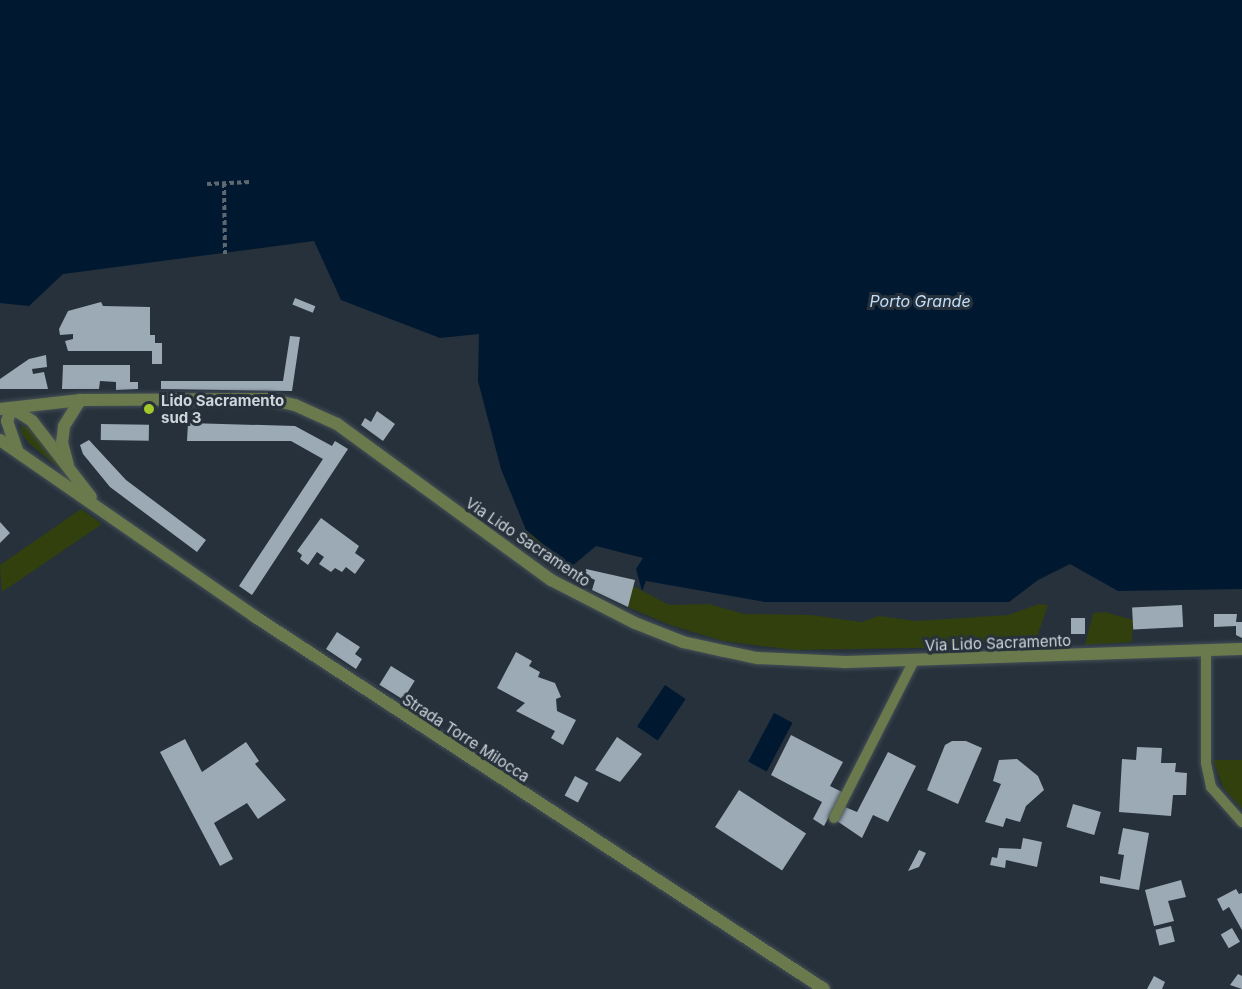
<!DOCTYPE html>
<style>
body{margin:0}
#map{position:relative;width:1242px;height:989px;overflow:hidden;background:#26313b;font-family:Inter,sans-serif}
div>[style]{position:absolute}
.green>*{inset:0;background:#32400e}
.water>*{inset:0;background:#001930;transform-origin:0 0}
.building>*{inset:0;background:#9caab6;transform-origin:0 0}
.path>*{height:4px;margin-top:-2px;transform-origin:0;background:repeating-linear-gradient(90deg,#5e6871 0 4.5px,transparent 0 7.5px)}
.roads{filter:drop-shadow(0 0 2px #444f58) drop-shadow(0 0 2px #444f58)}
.service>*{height:10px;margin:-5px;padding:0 5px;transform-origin:5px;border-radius:5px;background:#6b7a4c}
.tertiary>*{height:12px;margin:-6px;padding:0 6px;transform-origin:6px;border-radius:6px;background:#6b7a4c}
.dots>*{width:16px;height:16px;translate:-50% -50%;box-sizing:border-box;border:3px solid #26313b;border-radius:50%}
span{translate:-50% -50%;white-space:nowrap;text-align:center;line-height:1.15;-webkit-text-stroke:6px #26313b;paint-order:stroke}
.poi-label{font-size:15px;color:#ced5db;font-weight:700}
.left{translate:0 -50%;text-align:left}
.street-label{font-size:15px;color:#ced5db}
.water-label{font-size:16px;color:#c0dffa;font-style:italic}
</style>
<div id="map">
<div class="green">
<div style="clip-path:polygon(21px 425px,30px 429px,63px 472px,29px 443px,21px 433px)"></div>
<div style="clip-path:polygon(81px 509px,102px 524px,2px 592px,0 565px)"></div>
<div style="clip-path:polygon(526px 530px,571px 567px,585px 575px,557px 568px,524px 547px,517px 541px)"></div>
<div style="clip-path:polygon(633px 586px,669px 605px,709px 604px,744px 614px,811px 615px,861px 622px,879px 616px,916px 621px,1008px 615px,1039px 604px,1048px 605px,1034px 646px,795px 650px,723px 641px,670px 625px,628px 607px)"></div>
<div style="clip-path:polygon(1105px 612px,1133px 620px,1132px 642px,1085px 645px,1093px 613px)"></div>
<div style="clip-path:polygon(1213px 760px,1242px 760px,1242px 809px,1224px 789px)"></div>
</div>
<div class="water">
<div style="clip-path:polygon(0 0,1242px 0,1242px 589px,1118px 591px,1070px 564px,1038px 580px,1009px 602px,765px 602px,646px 581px,642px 591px,636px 569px,643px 558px,596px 546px,571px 567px,526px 530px,501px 469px,478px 381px,479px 334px,440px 338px,341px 300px,314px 241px,63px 274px,29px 306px,0 303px)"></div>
<div style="left:665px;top:685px;width:25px;height:50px;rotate:34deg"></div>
<div style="left:774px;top:713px;width:21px;height:55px;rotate:28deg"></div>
</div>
<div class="building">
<div style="left:295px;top:298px;width:22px;height:7px;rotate:22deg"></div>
<div style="clip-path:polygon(101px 302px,103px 306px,150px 307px,150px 335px,155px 335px,155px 343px,162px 343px,162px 364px,152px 364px,152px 351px,68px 351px,65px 341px,73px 339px,73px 334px,60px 335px,59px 329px,68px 311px)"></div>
<div style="clip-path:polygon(290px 336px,300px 337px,292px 391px,161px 389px,161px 381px,283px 381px)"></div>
<div style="clip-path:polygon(46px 355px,47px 367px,32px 369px,33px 374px,44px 372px,48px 389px,0 389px,0 379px,29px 359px)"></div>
<div style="clip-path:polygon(63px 365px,130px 365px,130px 382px,138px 382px,138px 389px,116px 390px,116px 382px,100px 381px,99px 389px,62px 389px)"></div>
<div style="clip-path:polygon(377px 411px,395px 424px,383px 441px,361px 425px,365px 418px,371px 422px)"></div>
<div style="clip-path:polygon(188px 423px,295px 426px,332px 446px,335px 441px,348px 449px,252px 595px,239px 586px,323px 459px,291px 441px,187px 441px)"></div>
<div style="left:101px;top:424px;width:48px;height:16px;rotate:1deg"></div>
<div style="clip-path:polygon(89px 440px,126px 480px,206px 540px,197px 552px,110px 487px,83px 454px,80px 445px)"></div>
<div style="clip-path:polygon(321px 518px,359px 546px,355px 553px,365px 560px,355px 574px,346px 567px,342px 572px,335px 568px,331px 572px,319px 564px,324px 557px,317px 552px,308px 565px,300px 559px,302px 555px,297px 551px)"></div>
<div style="clip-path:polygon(0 522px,10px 533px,0 543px)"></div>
<div style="clip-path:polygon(586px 569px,635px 580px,628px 607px,592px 590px,595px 580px,585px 575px)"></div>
<div style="left:1182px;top:605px;width:22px;height:50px;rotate:87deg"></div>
<div style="clip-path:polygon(1214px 614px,1237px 614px,1236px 622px,1242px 622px,1242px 638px,1236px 635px,1236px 626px,1214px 627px)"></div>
<div style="left:1071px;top:618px;width:14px;height:16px"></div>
<div style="clip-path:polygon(337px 632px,360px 647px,355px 654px,362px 659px,356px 669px,326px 649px)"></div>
<div style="clip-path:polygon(516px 652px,532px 661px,529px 666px,540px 672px,538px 677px,555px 683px,561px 697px,556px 699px,557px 711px,576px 720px,563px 745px,551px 738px,555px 731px,516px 711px,525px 703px,497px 688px)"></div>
<div style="left:391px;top:666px;width:28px;height:22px;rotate:32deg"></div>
<div style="clip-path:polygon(791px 735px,843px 762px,830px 786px,842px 792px,824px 826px,813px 819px,822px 802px,771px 775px)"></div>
<div style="clip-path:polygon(617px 737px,642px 754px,620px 782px,595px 770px)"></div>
<div style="clip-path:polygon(185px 739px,202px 772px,246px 742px,259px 761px,255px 764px,286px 800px,258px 819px,247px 803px,214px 823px,233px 859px,220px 866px,160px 752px)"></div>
<div style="clip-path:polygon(952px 741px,966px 741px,982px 748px,958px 804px,927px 790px,945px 745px)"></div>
<div style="clip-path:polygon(1137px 747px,1162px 748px,1161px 763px,1176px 763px,1175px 772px,1187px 773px,1186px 795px,1173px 795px,1171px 816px,1119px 812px,1122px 759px,1136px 760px)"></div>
<div style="clip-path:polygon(888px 752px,916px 766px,888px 822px,873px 815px,862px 838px,837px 821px,845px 807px,857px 812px)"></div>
<div style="clip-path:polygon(1017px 759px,1038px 776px,1044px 790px,1026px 806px,1020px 822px,1006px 818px,1003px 827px,985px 822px,1001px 784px,993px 781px,999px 760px)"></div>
<div style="left:575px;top:776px;width:15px;height:22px;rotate:28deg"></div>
<div style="left:739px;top:790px;width:80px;height:44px;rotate:33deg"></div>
<div style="left:1073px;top:804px;width:29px;height:24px;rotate:16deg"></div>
<div style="clip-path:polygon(1123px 828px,1149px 833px,1139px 890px,1100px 883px,1100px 876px,1120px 880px,1124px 855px,1118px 854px)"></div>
<div style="clip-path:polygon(1023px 838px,1042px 842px,1037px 867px,1006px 860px,1005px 868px,990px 865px,992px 857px,997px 858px,999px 848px,1021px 849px)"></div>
<div style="clip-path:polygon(919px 850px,926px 853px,919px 867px,908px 871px)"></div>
<div style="clip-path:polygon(1181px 880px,1186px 897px,1168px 901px,1174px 921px,1154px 926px,1145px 890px)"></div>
<div style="clip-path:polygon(1236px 889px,1239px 894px,1242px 893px,1242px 930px,1229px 907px,1223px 911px,1217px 899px)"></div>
<div style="left:1171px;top:926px;width:16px;height:16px;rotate:76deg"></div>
<div style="left:1232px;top:928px;width:16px;height:13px;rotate:60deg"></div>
<div style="clip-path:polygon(1238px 974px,1242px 976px,1242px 989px,1230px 985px)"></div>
<div style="clip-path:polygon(1154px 976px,1165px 982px,1162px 989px,1147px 989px)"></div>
</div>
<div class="path">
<div style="left:224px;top:183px;width:71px;rotate:89.2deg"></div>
<div style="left:207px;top:184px;width:44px;rotate:-2.6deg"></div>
</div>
<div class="roads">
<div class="service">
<div style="left:1206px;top:651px;width:112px;rotate:90deg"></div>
<div style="left:1206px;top:763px;width:25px;rotate:78deg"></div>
<div style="left:1211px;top:787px;width:47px;rotate:48.5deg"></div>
<div style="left:834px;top:818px;width:177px;rotate:-63.1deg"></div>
</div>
<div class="tertiary">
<div style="left:12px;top:408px;width:24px;rotate:33deg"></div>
<div style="left:32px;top:421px;width:96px;rotate:52.2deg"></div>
<div style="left:12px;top:408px;width:14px;rotate:111deg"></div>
<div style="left:7px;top:421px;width:31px;rotate:71deg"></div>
<div style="left:0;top:409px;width:81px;rotate:-6.4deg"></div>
<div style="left:80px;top:400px;width:189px;rotate:-0.3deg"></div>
<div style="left:269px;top:399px;width:27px;rotate:13deg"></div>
<div style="left:295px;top:405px;width:46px;rotate:24.3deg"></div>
<div style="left:337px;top:424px;width:265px;rotate:36.1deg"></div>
<div style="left:551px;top:580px;width:94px;rotate:27.1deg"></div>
<div style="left:635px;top:623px;width:52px;rotate:21.6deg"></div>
<div style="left:683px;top:642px;width:42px;rotate:12.4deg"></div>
<div style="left:724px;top:651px;width:35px;rotate:12deg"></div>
<div style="left:758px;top:658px;width:87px;rotate:2.6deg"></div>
<div style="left:845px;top:662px;width:397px;rotate:-1.9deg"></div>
<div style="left:0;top:440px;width:309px;rotate:34.7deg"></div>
<div style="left:254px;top:616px;width:681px;rotate:33.2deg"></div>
<div style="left:68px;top:465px;width:23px;rotate:-105deg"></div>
<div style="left:62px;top:443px;width:17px;rotate:-83deg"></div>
<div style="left:64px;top:426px;width:31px;rotate:-58deg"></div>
</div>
</div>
<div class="dots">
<div style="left:149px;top:409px;background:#a1c92a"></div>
</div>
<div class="poi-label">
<span class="left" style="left:161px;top:409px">Lido Sacramento<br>sud 3</span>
</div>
<div class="street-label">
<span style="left:528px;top:542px;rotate:34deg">Via Lido Sacramento</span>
<span style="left:998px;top:643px;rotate:-2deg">Via Lido Sacramento</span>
<span style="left:466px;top:738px;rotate:33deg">Strada Torre Milocca</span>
</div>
<div class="water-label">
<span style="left:920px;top:301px">Porto Grande</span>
</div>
</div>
